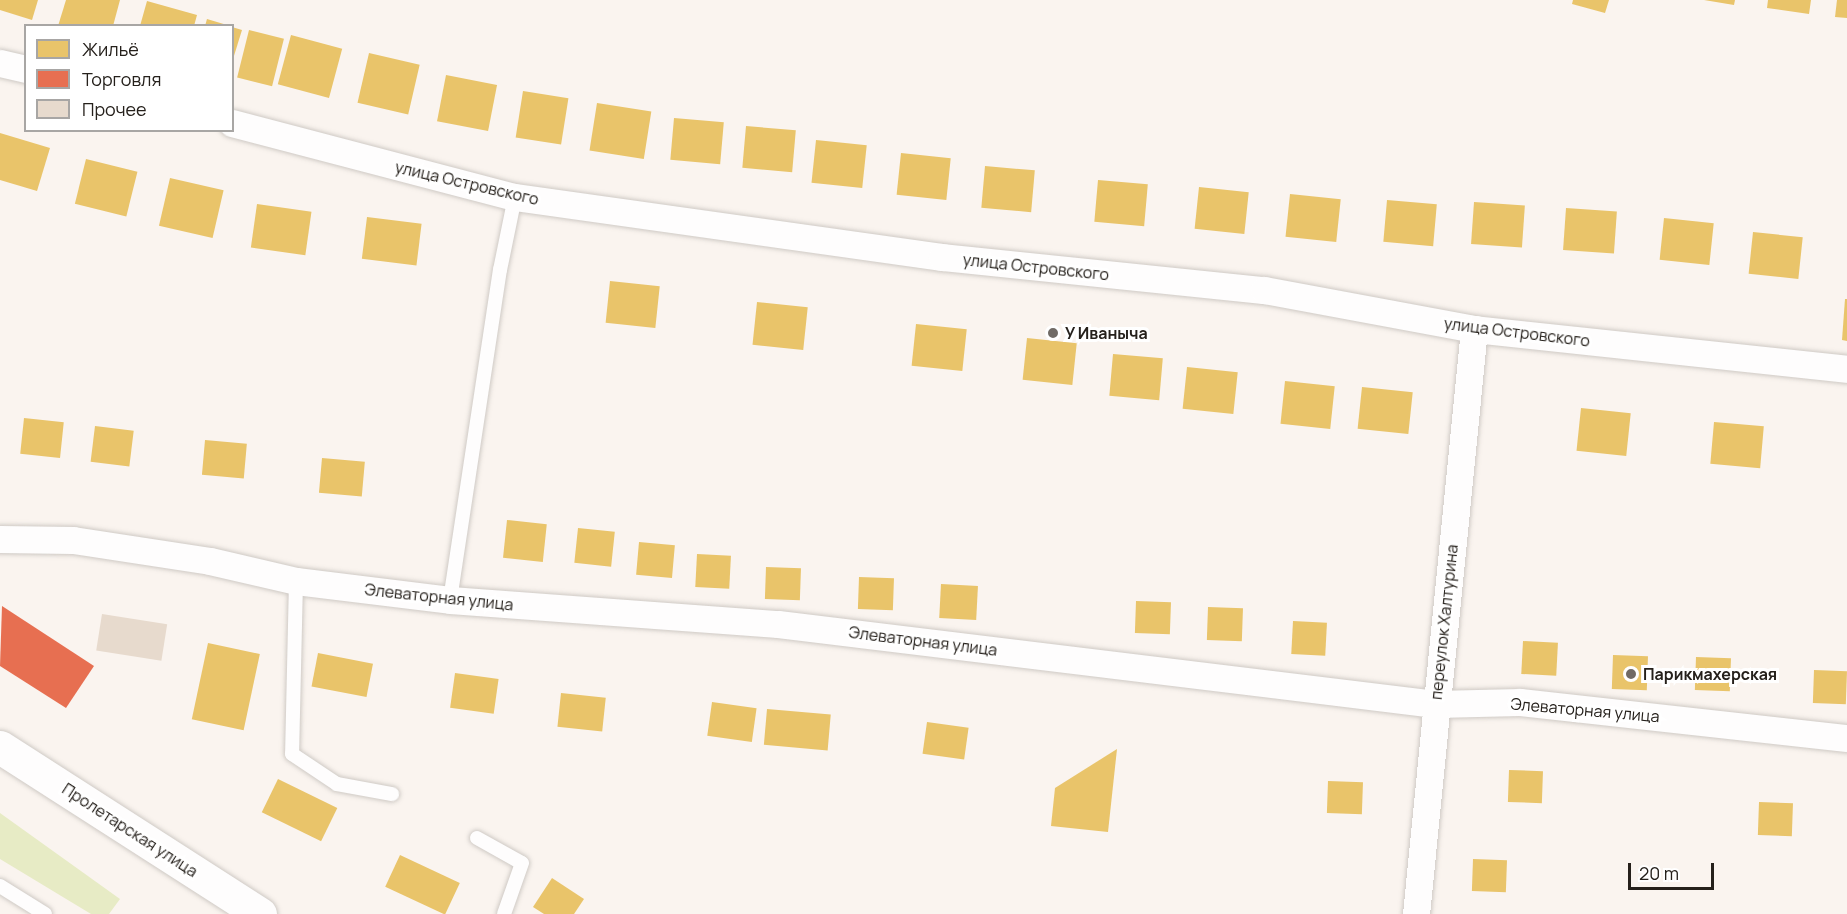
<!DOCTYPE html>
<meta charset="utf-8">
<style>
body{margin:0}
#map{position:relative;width:1847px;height:914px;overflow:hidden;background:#faf4ef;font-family:Manrope,sans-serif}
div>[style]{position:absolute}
.green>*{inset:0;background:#e7ebc5}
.homes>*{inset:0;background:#e9c46a;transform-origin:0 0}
.shops>*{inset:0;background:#e76f51}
.building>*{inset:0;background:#e7dacd;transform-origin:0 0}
.roads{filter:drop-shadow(0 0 2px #cfcac5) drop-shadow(0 0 2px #cfcac5)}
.service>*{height:14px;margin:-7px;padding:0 7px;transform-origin:7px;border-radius:7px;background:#fefdfd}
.minor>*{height:27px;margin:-13.5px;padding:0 13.5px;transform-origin:13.5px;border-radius:13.5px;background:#fefdfd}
.secondary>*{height:33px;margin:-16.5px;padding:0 16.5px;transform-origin:16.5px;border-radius:16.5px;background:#fefdfd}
.dots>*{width:16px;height:16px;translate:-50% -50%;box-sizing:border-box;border:3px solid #fff;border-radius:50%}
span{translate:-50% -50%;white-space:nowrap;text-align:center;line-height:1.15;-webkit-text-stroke:6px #fff;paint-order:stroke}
.street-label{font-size:16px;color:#25201b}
.poi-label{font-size:16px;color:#25201b;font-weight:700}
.left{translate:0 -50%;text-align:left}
.legend{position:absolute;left:24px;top:24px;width:210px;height:108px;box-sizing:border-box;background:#fff;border:2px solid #a8a6a4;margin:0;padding:8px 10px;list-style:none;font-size:18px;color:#25201b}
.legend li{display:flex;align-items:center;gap:12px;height:30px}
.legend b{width:30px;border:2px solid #a8a6a4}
.scale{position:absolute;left:1628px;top:863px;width:86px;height:27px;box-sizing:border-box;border:3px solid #25201b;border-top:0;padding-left:8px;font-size:18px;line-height:21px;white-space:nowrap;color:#25201b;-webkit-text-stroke:4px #fff;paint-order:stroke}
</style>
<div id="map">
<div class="green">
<div style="clip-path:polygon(0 813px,120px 899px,109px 914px,91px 914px,0 859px)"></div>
</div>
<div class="homes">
<div style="clip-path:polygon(0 0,38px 0,32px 20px,0 10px)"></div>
<div style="clip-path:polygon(66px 0,120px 0,113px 26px,58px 26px)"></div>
<div style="clip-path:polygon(1573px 0,1609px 0,1605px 13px,1572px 4px)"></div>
<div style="clip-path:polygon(1704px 0,1735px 0,1734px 5px)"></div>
<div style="clip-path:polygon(1768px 0,1811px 0,1809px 14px,1767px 8px)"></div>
<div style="clip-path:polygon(1837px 0,1847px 0,1847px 18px,1835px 17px)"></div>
<div style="clip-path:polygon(147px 1px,197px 15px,194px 26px,140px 26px)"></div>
<div style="clip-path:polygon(207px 19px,227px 25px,227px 26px,205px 26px)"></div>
<div style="clip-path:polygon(232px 27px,242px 30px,233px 59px,232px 59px)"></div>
<div style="left:249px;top:30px;width:36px;height:49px;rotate:14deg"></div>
<div style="left:291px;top:35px;width:53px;height:51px;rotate:15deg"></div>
<div style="left:369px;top:53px;width:52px;height:51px;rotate:13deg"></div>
<div style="left:446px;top:75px;width:52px;height:47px;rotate:11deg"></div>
<div style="left:523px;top:91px;width:46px;height:47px;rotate:9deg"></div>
<div style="left:597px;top:103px;width:55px;height:48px;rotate:9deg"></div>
<div style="left:674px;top:118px;width:50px;height:42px;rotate:5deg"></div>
<div style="left:746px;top:126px;width:50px;height:42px;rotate:5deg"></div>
<div style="clip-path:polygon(0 133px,50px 148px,37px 191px,0 180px)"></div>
<div style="left:816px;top:140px;width:51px;height:43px;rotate:6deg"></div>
<div style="left:901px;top:153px;width:50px;height:42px;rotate:6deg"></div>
<div style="left:86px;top:159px;width:53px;height:46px;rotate:14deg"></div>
<div style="left:985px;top:166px;width:50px;height:42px;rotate:5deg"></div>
<div style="left:170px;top:178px;width:55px;height:49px;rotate:13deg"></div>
<div style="left:1098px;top:180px;width:50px;height:42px;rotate:5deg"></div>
<div style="left:1199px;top:187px;width:50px;height:42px;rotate:6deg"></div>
<div style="left:1290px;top:194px;width:51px;height:43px;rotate:6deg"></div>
<div style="left:1387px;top:200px;width:50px;height:42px;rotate:5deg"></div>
<div style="left:1474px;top:202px;width:51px;height:42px;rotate:4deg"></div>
<div style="left:257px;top:204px;width:55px;height:44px;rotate:8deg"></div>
<div style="left:1566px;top:208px;width:51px;height:42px;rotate:4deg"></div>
<div style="left:367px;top:217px;width:55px;height:42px;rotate:7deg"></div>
<div style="left:1664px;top:218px;width:50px;height:42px;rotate:6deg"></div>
<div style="left:1753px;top:232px;width:50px;height:42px;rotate:6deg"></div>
<div style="left:610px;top:281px;width:50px;height:42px;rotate:6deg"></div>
<div style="clip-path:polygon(1845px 299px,1847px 299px,1847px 341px,1842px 340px)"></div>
<div style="left:757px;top:302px;width:51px;height:43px;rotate:6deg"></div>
<div style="left:916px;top:324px;width:51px;height:42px;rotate:6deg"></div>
<div style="left:1027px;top:338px;width:50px;height:42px;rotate:6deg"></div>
<div style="left:1113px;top:354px;width:50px;height:42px;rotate:5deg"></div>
<div style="left:1187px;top:367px;width:51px;height:42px;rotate:6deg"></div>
<div style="left:1285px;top:381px;width:50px;height:43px;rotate:6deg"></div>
<div style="left:1362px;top:387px;width:51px;height:42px;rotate:6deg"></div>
<div style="left:1581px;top:408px;width:50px;height:43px;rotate:6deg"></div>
<div style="left:24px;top:418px;width:40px;height:36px;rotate:6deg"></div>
<div style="left:1714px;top:422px;width:50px;height:42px;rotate:5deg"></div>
<div style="left:95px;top:426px;width:39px;height:36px;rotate:7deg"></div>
<div style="left:205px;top:440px;width:42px;height:35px;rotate:5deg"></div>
<div style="left:322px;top:458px;width:43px;height:35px;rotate:5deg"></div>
<div style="left:507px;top:520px;width:40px;height:38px;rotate:6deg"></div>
<div style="left:578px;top:528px;width:37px;height:35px;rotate:6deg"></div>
<div style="left:639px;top:542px;width:36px;height:33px;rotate:5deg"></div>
<div style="left:697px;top:554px;width:34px;height:33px;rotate:3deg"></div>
<div style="left:766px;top:567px;width:35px;height:32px;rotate:2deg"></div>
<div style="left:859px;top:577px;width:35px;height:32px;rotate:2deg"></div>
<div style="left:941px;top:584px;width:37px;height:34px;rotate:3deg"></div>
<div style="left:1136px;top:601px;width:35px;height:32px;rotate:2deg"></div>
<div style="left:1208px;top:607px;width:35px;height:33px;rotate:2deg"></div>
<div style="left:1293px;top:621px;width:34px;height:33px;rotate:3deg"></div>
<div style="left:1523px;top:641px;width:35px;height:33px;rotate:3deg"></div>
<div style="left:208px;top:643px;width:53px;height:78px;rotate:12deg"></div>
<div style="left:318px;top:653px;width:56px;height:34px;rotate:11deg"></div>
<div style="left:1613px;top:655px;width:35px;height:34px;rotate:2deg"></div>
<div style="left:1696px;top:657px;width:35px;height:33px;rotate:2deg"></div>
<div style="left:1814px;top:670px;width:33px;height:33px;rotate:2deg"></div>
<div style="left:455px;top:673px;width:44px;height:35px;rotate:8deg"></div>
<div style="left:561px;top:693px;width:45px;height:34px;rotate:6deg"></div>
<div style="left:712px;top:702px;width:45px;height:34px;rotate:8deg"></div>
<div style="left:767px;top:709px;width:64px;height:36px;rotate:5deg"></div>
<div style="left:927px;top:722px;width:42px;height:32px;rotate:8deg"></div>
<div style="clip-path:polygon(1117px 749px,1108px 832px,1051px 826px,1055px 788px)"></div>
<div style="left:1509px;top:770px;width:34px;height:32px;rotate:2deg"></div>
<div style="left:278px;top:779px;width:66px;height:37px;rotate:26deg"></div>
<div style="left:1328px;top:781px;width:35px;height:32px;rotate:2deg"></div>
<div style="left:1759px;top:802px;width:34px;height:33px;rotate:2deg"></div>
<div style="left:400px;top:855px;width:66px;height:35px;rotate:25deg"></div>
<div style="left:1473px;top:859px;width:34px;height:32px;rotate:2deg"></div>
<div style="clip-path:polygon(552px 878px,584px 899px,574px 914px,544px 914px,533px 907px)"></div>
</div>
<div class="shops">
<div style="clip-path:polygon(2px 606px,94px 666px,66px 708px,0 666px)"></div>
</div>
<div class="building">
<div style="left:102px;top:614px;width:66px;height:37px;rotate:9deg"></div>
</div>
<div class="roads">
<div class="service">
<div style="left:296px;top:581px;width:173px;rotate:91.3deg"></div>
<div style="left:292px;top:754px;width:54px;rotate:33.7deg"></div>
<div style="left:337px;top:784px;width:56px;rotate:10.3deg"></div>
<div style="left:450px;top:600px;width:334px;rotate:-81.4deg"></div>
<div style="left:500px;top:270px;width:75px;rotate:-78.4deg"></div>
<div style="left:477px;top:838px;width:51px;rotate:29.1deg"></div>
<div style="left:522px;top:863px;width:54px;rotate:109.4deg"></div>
<div style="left:0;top:886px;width:53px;rotate:31.9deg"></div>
</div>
<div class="minor">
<div style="left:0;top:63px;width:27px;rotate:13deg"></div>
<div style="left:232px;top:123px;width:293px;rotate:14.7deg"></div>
<div style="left:515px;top:197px;width:431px;rotate:8deg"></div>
<div style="left:942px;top:257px;width:324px;rotate:5.9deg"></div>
<div style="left:1264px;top:290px;width:214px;rotate:10.5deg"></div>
<div style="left:1474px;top:329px;width:375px;rotate:6.1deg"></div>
<div style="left:0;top:539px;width:73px;rotate:0.8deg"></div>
<div style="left:73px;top:540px;width:139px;rotate:8.7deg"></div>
<div style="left:210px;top:561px;width:88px;rotate:13.1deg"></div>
<div style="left:296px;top:581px;width:155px;rotate:7deg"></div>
<div style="left:450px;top:600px;width:329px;rotate:4.2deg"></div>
<div style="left:778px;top:624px;width:662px;rotate:6.94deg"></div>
<div style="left:1435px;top:704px;width:85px;rotate:-1.3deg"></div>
<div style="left:1520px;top:702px;width:329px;rotate:6.3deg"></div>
<div style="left:1416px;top:914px;width:588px;rotate:-84.34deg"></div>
</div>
<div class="secondary">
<div style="left:0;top:747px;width:309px;rotate:32.7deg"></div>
</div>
</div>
<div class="dots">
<div style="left:1053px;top:333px;background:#706a65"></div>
<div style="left:1631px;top:674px;background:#706a65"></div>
</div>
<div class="street-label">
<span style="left:467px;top:183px;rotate:13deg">улица Островского</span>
<span style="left:1036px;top:267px;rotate:6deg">улица Островского</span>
<span style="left:1517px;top:332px;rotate:7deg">улица Островского</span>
<span style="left:439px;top:597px;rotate:6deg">Элеваторная улица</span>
<span style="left:1444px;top:622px;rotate:-84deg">переулок Халтурина</span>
<span style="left:923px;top:641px;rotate:7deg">Элеваторная улица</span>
<span style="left:1585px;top:710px;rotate:5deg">Элеваторная улица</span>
<span style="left:130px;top:830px;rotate:33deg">Пролетарская улица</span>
</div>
<div class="poi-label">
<span class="left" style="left:1065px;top:333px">У Иваныча</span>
<span class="left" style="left:1643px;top:674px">Парикмахерская</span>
</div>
<ul class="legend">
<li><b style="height:16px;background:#e9c46a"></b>Жильё</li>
<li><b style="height:16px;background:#e76f51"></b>Торговля</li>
<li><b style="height:16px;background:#e7dacd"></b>Прочее</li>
</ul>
<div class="scale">20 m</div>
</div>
